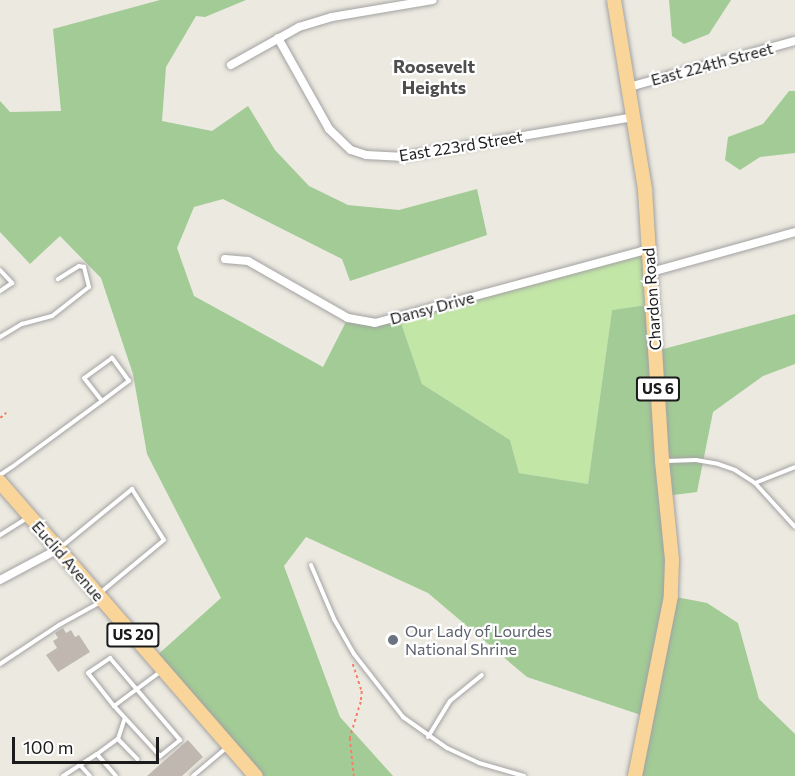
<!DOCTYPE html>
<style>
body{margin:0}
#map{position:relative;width:795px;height:776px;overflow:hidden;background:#ece9e0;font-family:Commissioner,sans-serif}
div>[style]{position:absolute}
.grass>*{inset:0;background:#c2e6a6}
.forest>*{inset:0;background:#a2cb96}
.building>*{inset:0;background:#c0b8b0}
.path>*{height:1.5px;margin-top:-0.75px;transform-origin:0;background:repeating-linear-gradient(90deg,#f57f68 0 3px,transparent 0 6px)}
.roads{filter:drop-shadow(0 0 2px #a2a2a2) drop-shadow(0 0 2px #a2a2a2)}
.service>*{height:4px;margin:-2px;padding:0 2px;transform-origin:2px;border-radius:2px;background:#fff}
.minor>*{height:8px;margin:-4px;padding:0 4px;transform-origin:4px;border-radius:4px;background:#fff}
.primary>*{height:14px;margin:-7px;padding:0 7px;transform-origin:7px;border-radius:7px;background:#f9d599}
.dots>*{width:16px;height:16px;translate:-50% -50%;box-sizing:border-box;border:3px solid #fff;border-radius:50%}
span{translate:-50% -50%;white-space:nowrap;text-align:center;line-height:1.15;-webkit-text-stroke:4.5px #fff;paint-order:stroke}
.shield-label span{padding:2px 4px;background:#fff;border:2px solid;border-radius:4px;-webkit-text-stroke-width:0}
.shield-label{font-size:15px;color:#1b1b1b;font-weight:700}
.street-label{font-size:16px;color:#1b1b1b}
.worship-label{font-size:16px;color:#5b616d}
.left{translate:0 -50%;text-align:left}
.neighbourhood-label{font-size:18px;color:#4e4e4e;font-weight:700}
.scale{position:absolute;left:12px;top:737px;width:147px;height:27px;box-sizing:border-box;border:3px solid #1b1b1b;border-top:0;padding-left:8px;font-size:18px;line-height:21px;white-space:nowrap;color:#1b1b1b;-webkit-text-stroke:4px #fff;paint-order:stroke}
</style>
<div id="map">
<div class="grass">
<div style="clip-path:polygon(649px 249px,653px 304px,612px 310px,588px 484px,519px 473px,510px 440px,422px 384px,399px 317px)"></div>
</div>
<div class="forest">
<div style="clip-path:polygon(160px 0,246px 0,205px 17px,196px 16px,166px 67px,162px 121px,212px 131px,248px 106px,275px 150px,309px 186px,348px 205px,399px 210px,477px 189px,487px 235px,350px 281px,342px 259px,223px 199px,194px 207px,177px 248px,194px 296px,323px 367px,348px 318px,361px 322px,399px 317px,422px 384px,510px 440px,519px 473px,588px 484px,612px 310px,653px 304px,656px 351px,795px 314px,795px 364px,763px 376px,713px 412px,697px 492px,665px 496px,671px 596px,707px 603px,738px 623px,759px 699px,795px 734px,795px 776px,635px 776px,647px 717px,527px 677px,428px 593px,306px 537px,284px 566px,340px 717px,393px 776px,256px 776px,153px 659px,221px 598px,147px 454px,133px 374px,101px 278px,60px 236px,30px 264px,0 232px,0 101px,10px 112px,61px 111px,53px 29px)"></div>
<div style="clip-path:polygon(669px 0,731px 0,709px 34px,684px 44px,672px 36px)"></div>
<div style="clip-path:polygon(789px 91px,795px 91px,795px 153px,760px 157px,740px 170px,725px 160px,728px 137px,763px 124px)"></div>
</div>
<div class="building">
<div style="clip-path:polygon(63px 628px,66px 633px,71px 630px,75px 637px,79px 635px,90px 652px,58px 672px,46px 655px,57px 648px,53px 641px,58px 638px,55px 633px)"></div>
<div style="clip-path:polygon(188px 740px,203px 757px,182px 776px,147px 776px)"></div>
</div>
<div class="path">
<div style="left:0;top:418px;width:8px;rotate:-40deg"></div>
<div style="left:353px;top:664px;width:28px;rotate:72deg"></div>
<div style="left:362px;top:691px;width:11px;rotate:95deg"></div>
<div style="left:361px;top:702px;width:38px;rotate:107deg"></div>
<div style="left:350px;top:738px;width:38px;rotate:84deg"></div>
</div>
<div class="roads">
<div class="service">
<div style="left:0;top:270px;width:18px;rotate:47deg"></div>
<div style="left:12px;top:283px;width:14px;rotate:146deg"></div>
<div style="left:0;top:337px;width:26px;rotate:-31deg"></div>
<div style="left:22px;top:324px;width:31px;rotate:-15deg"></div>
<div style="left:52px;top:316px;width:47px;rotate:-38.1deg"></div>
<div style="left:89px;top:287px;width:21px;rotate:-104deg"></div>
<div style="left:84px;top:267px;width:5px;rotate:-169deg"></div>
<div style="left:79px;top:266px;width:25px;rotate:148deg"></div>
<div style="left:666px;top:461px;width:30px;rotate:-2deg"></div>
<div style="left:696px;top:460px;width:22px;rotate:10deg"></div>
<div style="left:718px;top:464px;width:18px;rotate:19deg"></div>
<div style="left:735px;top:470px;width:24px;rotate:33deg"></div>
<div style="left:755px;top:483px;width:43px;rotate:-21.8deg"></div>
<div style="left:0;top:475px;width:14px;rotate:-34deg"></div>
<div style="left:12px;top:467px;width:112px;rotate:-36.3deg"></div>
<div style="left:102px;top:401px;width:34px;rotate:-37deg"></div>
<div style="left:129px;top:381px;width:29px;rotate:-126deg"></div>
<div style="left:112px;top:358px;width:34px;rotate:144deg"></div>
<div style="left:84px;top:378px;width:29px;rotate:52deg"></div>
<div style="left:755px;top:483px;width:59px;rotate:47.7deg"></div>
<div style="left:0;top:535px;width:32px;rotate:-32deg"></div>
<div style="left:61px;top:547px;width:92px;rotate:-39.2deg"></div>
<div style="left:132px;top:489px;width:60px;rotate:57.9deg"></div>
<div style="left:164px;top:540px;width:83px;rotate:140.4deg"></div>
<div style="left:311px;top:565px;width:59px;rotate:66.9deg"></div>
<div style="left:334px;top:619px;width:40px;rotate:60.3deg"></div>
<div style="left:354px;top:654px;width:80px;rotate:52.1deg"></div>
<div style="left:403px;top:717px;width:54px;rotate:35.2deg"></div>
<div style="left:447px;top:748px;width:35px;rotate:25deg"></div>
<div style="left:479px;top:763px;width:47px;rotate:16.1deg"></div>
<div style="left:110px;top:658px;width:108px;rotate:49.5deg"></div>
<div style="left:180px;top:740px;width:26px;rotate:141deg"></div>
<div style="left:160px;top:756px;width:68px;rotate:-132.6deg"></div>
<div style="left:114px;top:706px;width:42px;rotate:-128.2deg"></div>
<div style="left:88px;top:673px;width:27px;rotate:-34deg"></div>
<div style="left:0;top:664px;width:71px;rotate:-33.5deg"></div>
<div style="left:59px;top:625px;width:46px;rotate:-28.8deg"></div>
<div style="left:114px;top:706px;width:57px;rotate:-36.5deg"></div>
<div style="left:428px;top:737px;width:42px;rotate:-58.6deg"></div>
<div style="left:450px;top:701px;width:41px;rotate:-39.1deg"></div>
<div style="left:118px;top:739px;width:28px;rotate:46deg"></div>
<div style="left:80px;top:765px;width:15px;rotate:48deg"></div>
<div style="left:63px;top:776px;width:40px;rotate:-32.9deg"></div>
<div style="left:116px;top:776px;width:29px;rotate:-131deg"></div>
<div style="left:97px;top:754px;width:26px;rotate:-36deg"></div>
<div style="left:118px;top:739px;width:22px;rotate:-72deg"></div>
<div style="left:193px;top:776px;width:43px;rotate:-40.3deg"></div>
</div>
<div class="minor">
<div style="left:278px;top:38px;width:104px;rotate:60.7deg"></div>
<div style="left:329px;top:129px;width:30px;rotate:44deg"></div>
<div style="left:351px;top:150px;width:16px;rotate:18deg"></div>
<div style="left:366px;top:155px;width:34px;rotate:3deg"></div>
<div style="left:400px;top:157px;width:237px;rotate:-9.7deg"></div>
<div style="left:231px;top:65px;width:78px;rotate:-29.2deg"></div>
<div style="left:299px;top:27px;width:34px;rotate:-17deg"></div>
<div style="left:332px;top:17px;width:102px;rotate:-9.6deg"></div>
<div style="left:629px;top:87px;width:172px;rotate:-15.5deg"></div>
<div style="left:225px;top:259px;width:23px;rotate:5deg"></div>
<div style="left:248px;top:261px;width:115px;rotate:29.7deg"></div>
<div style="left:348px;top:318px;width:27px;rotate:10deg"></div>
<div style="left:375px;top:323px;width:284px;rotate:-15.1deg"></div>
<div style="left:651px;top:272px;width:149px;rotate:-15.5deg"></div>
<div style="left:0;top:580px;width:66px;rotate:-28.1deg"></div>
</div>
<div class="primary">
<div style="left:614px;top:0;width:193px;rotate:80.7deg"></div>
<div style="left:645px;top:190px;width:272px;rotate:86.4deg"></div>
<div style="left:662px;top:461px;width:100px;rotate:84.2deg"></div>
<div style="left:672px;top:560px;width:36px;rotate:92deg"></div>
<div style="left:671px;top:596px;width:184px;rotate:101.3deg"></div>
<div style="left:0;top:482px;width:390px;rotate:49deg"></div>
</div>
</div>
<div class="dots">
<div style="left:393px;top:640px;background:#6b7280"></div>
</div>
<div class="shield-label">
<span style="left:658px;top:389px">US 6</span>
<span style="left:133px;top:635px">US 20</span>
</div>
<div class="street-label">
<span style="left:712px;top:64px;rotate:-15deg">East 224th Street</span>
<span style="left:461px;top:146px;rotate:-9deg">East 223rd Street</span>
<span style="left:652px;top:299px;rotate:-94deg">Chardon Road</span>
<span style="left:432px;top:308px;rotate:-15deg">Dansy Drive</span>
<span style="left:68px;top:561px;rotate:49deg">Euclid Avenue</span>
</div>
<div class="worship-label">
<span class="left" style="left:405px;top:640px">Our Lady of Lourdes<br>National Shrine</span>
</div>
<div class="neighbourhood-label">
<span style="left:434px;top:77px">Roosevelt<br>Heights</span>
</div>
<div class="scale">100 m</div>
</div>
